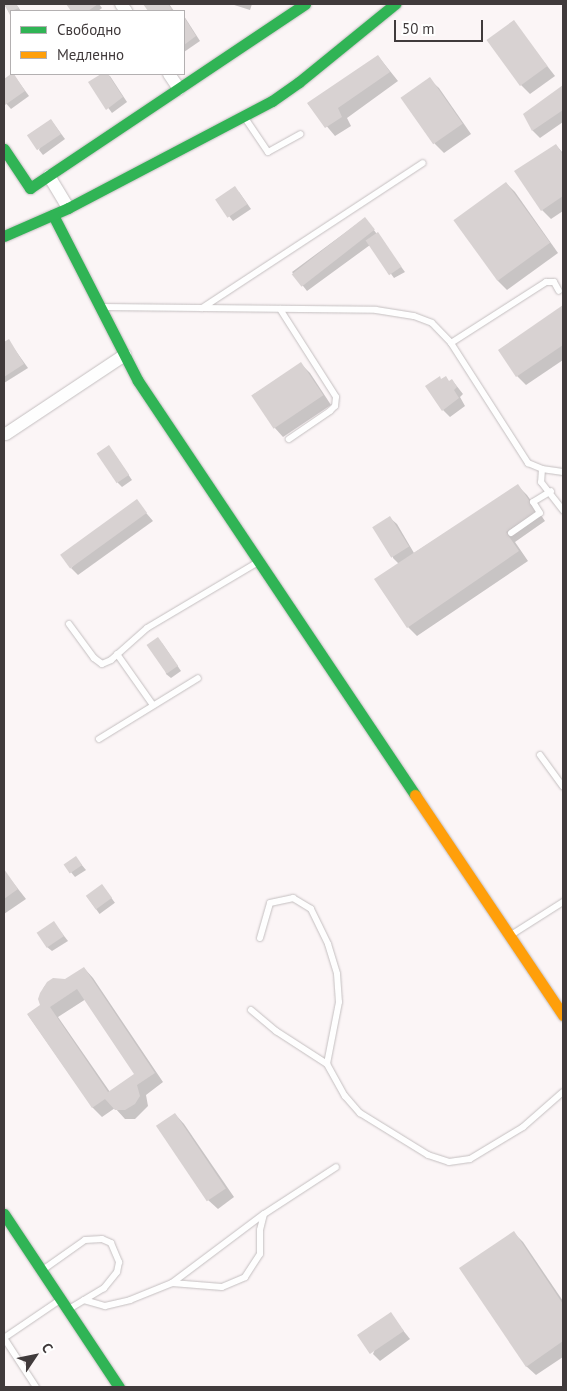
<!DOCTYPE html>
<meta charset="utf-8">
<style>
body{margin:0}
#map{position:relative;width:567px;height:1391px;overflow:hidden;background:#fbf5f6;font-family:"PT Sans",sans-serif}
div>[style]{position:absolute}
.shadow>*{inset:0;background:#0003;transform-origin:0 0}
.building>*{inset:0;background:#d8d2d2;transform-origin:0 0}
.roads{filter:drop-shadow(0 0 1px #c4bfc0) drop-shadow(0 0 1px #c4bfc0)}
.lane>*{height:6px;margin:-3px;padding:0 3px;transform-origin:3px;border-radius:3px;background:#fefefe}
.street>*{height:12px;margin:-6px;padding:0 6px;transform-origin:6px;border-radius:6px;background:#fefefe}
.fast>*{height:11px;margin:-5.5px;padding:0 5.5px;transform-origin:5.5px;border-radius:5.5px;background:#30b455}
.slow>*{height:11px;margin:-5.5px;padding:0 5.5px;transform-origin:5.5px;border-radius:5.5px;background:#ff9f0a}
span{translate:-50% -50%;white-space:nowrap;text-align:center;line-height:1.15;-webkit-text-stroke:4.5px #fff;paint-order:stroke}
.frame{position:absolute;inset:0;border:5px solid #403a3b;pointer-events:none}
.legend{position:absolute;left:10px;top:10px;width:175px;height:65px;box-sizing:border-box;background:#fff;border:1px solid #b3b0b1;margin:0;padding:6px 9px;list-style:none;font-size:15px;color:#403a3b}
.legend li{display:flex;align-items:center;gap:10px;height:25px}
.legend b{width:25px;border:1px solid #b3b0b1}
.north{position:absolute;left:10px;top:1331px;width:50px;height:50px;-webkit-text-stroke:4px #fff;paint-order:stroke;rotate:56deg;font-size:14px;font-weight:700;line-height:20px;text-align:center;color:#403a3b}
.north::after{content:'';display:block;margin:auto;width:18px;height:22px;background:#403a3b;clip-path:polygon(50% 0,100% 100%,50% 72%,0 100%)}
.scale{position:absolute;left:394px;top:20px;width:89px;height:22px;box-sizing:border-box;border:2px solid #403a3b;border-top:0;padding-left:6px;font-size:15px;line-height:18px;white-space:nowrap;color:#403a3b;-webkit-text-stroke:4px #fff;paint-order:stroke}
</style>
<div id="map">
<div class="shadow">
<div style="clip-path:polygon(4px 4px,16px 4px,21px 11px,11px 11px,11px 15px)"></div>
<div style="clip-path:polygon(67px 4px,99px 4px,102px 8px,98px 11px,72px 11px)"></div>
<div style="clip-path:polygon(145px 4px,169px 4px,174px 11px,150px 11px)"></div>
<div style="clip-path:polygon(231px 4px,252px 4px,250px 10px)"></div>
<div style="clip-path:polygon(184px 16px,200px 41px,184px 52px)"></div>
<div style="clip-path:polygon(513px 22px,555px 76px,530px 94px,521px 85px)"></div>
<div style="clip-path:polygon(378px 56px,398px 81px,347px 118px,351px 126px,335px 136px,308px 104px)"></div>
<div style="clip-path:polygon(13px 74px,29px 96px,11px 109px,4px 101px,4px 80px)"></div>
<div style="clip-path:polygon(103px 74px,110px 76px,127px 102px,112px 113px,90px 83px)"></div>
<div style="clip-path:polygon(429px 79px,439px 88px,471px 134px,444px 153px,435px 144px,403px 98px)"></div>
<div style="clip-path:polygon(563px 87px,563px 122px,540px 138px,533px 131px,524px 114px)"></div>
<div style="clip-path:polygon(51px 120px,65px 139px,43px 155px,39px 150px)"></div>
<div style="clip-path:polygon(556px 145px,563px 153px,563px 211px,551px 219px,542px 210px)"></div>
<div style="clip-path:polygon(506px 183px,515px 192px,558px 253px,507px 290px,498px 281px)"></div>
<div style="clip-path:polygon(239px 192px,251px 209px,233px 221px,229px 216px)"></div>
<div style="clip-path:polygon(365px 218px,405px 272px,394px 278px,370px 245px,307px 291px,292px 272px)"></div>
<div style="clip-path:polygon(563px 307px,563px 360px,526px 385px,517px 376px,499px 350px)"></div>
<div style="clip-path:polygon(8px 340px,28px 368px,4px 383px,4px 343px)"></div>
<div style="clip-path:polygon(301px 364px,310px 373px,331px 405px,283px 437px,274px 427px,253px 395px)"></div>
<div style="clip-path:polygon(442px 380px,449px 382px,452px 380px,463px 394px,460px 397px,465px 406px,450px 417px,443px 410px)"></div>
<div style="clip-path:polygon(113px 452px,132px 480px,122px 487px,118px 483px)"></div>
<div style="clip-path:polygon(518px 486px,527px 495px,545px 521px,515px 542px,528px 561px,417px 636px,408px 627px,399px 564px,393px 558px,390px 518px,397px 524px,414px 553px)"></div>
<div style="clip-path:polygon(136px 501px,153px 521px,78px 575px,71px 568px)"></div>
<div style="clip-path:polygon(162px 643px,181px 671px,171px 678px,166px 674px)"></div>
<div style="clip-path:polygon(76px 858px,86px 870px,75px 877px,65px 865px)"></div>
<div style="clip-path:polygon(4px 871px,26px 899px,4px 914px)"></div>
<div style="left:102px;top:885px;width:22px;height:19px;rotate:54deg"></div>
<div style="clip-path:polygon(54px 923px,68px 941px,52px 951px,47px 947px)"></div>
<div style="clip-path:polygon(evenodd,84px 968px,93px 978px,163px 1082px,146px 1095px,148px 1106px,135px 1119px,125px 1119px,115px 1108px,102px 1117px,93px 1108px,28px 1015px,42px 1005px,39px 999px,44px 987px,53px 979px,66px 981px,84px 968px,86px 999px,136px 1074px,110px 1092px,58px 1017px,86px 999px)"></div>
<div style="clip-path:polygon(175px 1114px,184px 1124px,234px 1197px,218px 1209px,208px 1200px)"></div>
<div style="clip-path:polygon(514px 1233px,523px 1242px,563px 1301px,563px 1357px,536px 1375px,526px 1366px)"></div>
<div style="clip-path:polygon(390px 1314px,410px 1339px,380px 1361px,373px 1354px)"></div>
</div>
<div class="building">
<div style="clip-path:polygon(4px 4px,16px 4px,19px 8px,11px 11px,10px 15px)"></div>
<div style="clip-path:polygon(66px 4px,98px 4px,88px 11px,71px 11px)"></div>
<div style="clip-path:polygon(143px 4px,168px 4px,172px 9px,169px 11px,148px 11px)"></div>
<div style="clip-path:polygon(184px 17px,196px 36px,184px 45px)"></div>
<div style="left:514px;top:20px;width:57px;height:34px;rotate:54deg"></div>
<div style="clip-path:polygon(378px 55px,390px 72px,338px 108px,342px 117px,325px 128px,307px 103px)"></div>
<div style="clip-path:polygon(11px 74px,14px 74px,25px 91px,5px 105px,4px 79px)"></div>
<div style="clip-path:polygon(101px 74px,108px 74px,123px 97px,106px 110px,88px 82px)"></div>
<div style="left:430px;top:77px;width:57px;height:36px;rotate:55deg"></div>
<div style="clip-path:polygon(563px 85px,563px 110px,532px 131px,523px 114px)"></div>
<div style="left:51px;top:119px;width:18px;height:29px;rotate:56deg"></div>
<div style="clip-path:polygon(556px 144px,563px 155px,563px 196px,541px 211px,514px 171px)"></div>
<div style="left:506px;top:182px;width:75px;height:65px;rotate:54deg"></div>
<div style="left:235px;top:186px;width:22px;height:24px;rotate:56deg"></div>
<div style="left:365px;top:217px;width:16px;height:93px;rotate:52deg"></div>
<div style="left:378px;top:232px;width:42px;height:15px;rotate:56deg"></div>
<div style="clip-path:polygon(563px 305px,563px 345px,516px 377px,498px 350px)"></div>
<div style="clip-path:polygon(9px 339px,24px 364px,4px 377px,4px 342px)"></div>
<div style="left:301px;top:362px;width:40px;height:60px;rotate:56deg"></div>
<div style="clip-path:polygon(440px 376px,441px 379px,446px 376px,449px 381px,452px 379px,457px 387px,454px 390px,459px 398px,442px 411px,425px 386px)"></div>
<div style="left:109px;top:445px;width:36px;height:15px;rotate:56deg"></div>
<div style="clip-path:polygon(518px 484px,537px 512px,506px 532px,519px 551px,407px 628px,374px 579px)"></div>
<div style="left:137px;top:499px;width:17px;height:95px;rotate:54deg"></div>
<div style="left:390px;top:516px;width:36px;height:21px;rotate:58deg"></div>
<div style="left:158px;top:637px;width:35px;height:14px;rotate:55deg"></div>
<div style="left:76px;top:856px;width:11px;height:15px;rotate:56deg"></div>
<div style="clip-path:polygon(4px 869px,18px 889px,4px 899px)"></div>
<div style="left:102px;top:884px;width:17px;height:20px;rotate:54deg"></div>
<div style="left:54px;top:921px;width:18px;height:21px;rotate:56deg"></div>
<div style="clip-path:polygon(evenodd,84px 967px,155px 1073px,137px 1085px,140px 1096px,135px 1104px,125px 1110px,115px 1110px,105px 1099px,92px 1108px,27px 1014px,40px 1005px,38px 999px,40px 993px,47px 982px,53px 978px,65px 979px,84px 967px,77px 989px,134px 1074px,108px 1092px,50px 1007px,77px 989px)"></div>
<div style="left:175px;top:1113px;width:91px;height:23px;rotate:56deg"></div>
<div style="clip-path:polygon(514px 1231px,563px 1304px,563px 1341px,526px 1367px,459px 1268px)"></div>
<div style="left:391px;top:1312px;width:23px;height:41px;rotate:56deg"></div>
</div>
<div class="roads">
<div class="lane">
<div style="left:245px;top:118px;width:41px;rotate:55.9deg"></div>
<div style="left:268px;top:152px;width:37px;rotate:-29deg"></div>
<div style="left:102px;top:307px;width:274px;rotate:0.6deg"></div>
<div style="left:376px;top:310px;width:38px;rotate:9deg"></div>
<div style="left:414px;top:316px;width:19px;rotate:21deg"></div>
<div style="left:432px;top:323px;width:28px;rotate:46deg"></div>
<div style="left:451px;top:343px;width:143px;rotate:57.3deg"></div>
<div style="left:528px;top:463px;width:15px;rotate:23deg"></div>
<div style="left:542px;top:469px;width:13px;rotate:94deg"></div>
<div style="left:541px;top:482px;width:36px;rotate:52deg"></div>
<div style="left:202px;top:308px;width:264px;rotate:-33.3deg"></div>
<div style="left:280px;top:309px;width:104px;rotate:57.5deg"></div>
<div style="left:336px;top:397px;width:9px;rotate:96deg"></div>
<div style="left:335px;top:406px;width:7px;rotate:135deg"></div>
<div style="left:330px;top:411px;width:50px;rotate:145.7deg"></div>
<div style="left:451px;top:343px;width:113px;rotate:-32.7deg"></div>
<div style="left:546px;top:282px;width:8px"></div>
<div style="left:554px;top:282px;width:10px;rotate:61deg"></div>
<div style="left:542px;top:469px;width:21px;rotate:8deg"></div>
<div style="left:511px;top:533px;width:35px;rotate:-35deg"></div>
<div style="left:540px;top:513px;width:13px;rotate:-122deg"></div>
<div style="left:533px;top:502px;width:21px;rotate:-31deg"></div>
<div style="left:69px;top:624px;width:42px;rotate:53.7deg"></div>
<div style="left:94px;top:658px;width:10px;rotate:37deg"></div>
<div style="left:102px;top:664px;width:10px;rotate:-24deg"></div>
<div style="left:111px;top:660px;width:48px;rotate:-41.6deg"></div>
<div style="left:147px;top:628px;width:129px;rotate:-30.7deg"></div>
<div style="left:117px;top:654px;width:62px;rotate:54.8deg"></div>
<div style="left:99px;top:739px;width:116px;rotate:-31.6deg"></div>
<div style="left:540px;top:755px;width:39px;rotate:54deg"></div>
<div style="left:511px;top:935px;width:62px;rotate:-32.4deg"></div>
<div style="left:260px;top:938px;width:36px;rotate:-74deg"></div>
<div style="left:270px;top:903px;width:24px;rotate:-12deg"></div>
<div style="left:293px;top:898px;width:21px;rotate:31deg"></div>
<div style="left:311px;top:909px;width:39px;rotate:64deg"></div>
<div style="left:328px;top:944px;width:31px;rotate:73deg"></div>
<div style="left:337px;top:974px;width:28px;rotate:86deg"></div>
<div style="left:339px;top:1002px;width:63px;rotate:101deg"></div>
<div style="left:327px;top:1064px;width:37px;rotate:61deg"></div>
<div style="left:345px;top:1096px;width:23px;rotate:49deg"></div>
<div style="left:360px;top:1113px;width:80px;rotate:31.7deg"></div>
<div style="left:428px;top:1155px;width:22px;rotate:18deg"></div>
<div style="left:449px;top:1162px;width:21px;rotate:-8deg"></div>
<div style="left:470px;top:1159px;width:62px;rotate:-31.1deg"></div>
<div style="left:523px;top:1127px;width:53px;rotate:-41.2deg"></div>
<div style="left:251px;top:1010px;width:33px;rotate:40deg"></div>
<div style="left:276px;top:1031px;width:61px;rotate:32.9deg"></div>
<div style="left:44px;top:1269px;width:50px;rotate:-35.3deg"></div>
<div style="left:85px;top:1240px;width:17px;rotate:-3deg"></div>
<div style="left:102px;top:1239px;width:10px;rotate:24deg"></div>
<div style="left:111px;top:1243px;width:21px;rotate:67deg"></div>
<div style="left:119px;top:1262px;width:10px;rotate:101deg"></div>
<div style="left:117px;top:1272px;width:21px;rotate:129deg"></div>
<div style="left:104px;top:1288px;width:41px;rotate:149deg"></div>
<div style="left:172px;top:1283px;width:115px;rotate:-36.9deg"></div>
<div style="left:84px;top:1300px;width:22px;rotate:16deg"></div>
<div style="left:105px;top:1306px;width:26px;rotate:-13deg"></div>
<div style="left:130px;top:1300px;width:45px;rotate:-22deg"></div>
<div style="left:172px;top:1283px;width:50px;rotate:4.6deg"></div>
<div style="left:222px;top:1287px;width:25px;rotate:-23deg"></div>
<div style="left:245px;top:1277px;width:27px;rotate:-57deg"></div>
<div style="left:260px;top:1254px;width:24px;rotate:-90deg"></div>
<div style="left:260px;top:1230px;width:16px;rotate:-76deg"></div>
<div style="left:264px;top:1214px;width:86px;rotate:-33.1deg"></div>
<div style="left:4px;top:1338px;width:68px;rotate:-34.2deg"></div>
<div style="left:4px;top:1338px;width:59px;rotate:56.9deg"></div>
</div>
<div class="street">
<div style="left:121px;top:4px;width:9px;rotate:54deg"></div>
<div style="left:169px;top:74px;width:18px;rotate:56deg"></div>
<div style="left:49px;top:176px;width:37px;rotate:59deg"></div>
<div style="left:6px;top:434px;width:143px;rotate:-33.6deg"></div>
</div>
<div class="fast">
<div style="left:4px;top:149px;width:47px;rotate:56.3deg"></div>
<div style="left:30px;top:188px;width:331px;rotate:-33.8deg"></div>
<div style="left:53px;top:215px;width:186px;rotate:62.9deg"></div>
<div style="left:138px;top:381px;width:498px;rotate:56.2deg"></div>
<div style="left:4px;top:236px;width:70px;rotate:-23.6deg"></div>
<div style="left:68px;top:208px;width:230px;rotate:-27.7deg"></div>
<div style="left:272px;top:101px;width:33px;rotate:-35deg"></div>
<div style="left:299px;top:82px;width:124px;rotate:-39.1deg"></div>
<div style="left:4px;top:1214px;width:208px;rotate:56.4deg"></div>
</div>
<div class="slow">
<div style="left:415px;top:795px;width:265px;rotate:56.1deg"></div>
</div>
</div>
<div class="frame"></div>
<ul class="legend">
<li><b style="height:6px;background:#30b455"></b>Свободно</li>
<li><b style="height:6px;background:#ff9f0a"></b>Медленно</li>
</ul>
<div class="north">С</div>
<div class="scale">50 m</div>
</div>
